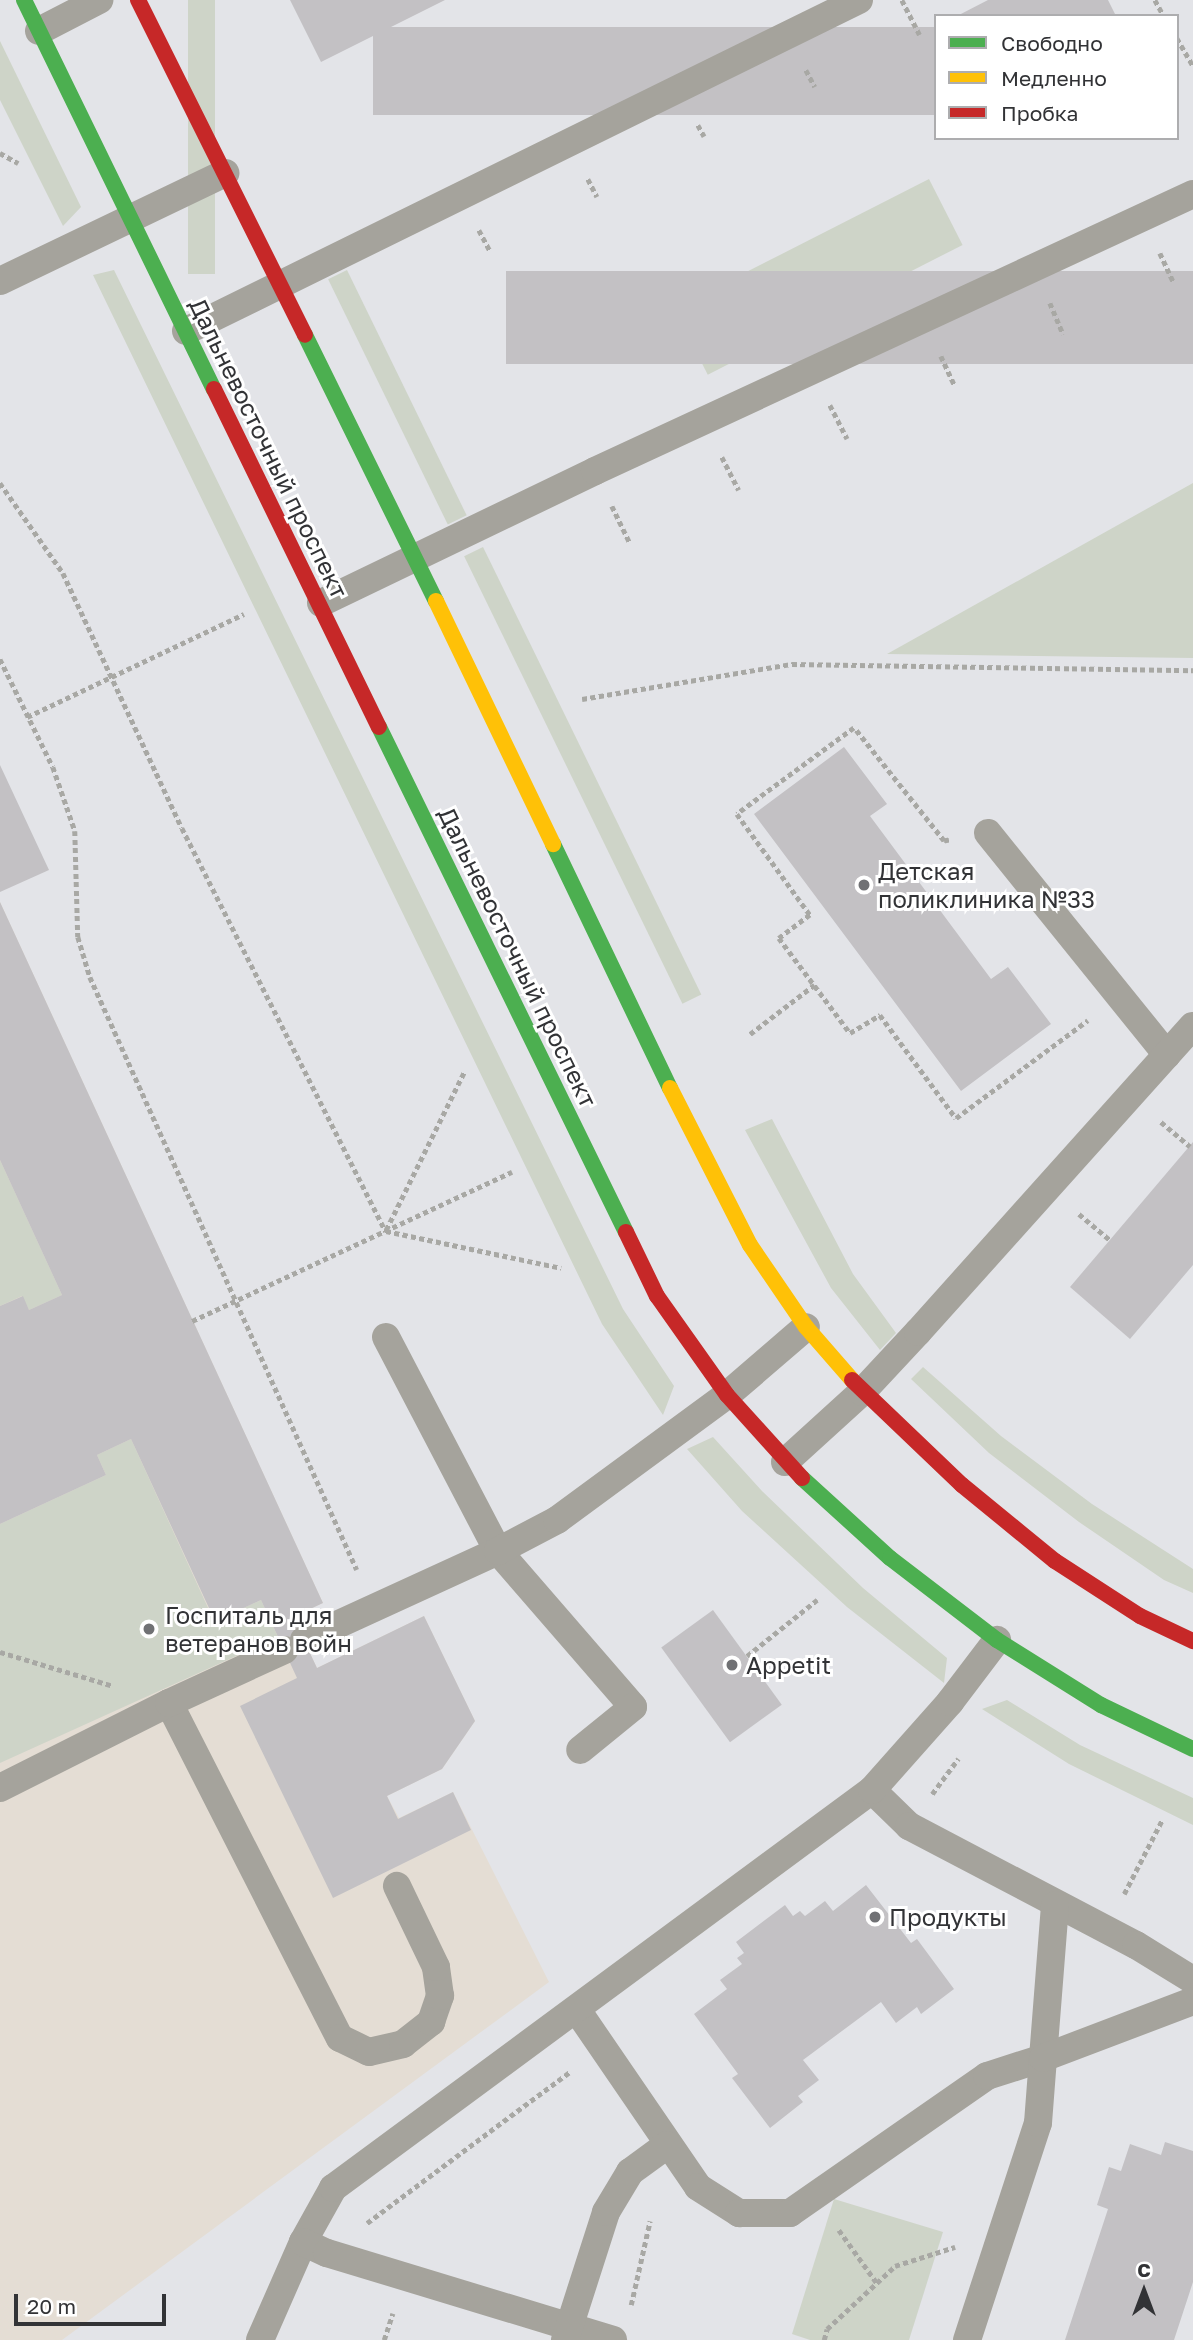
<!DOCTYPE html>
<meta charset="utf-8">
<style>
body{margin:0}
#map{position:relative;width:1193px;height:2340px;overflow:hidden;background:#e3e4e8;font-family:"Golos Text",sans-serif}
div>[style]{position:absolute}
.medical>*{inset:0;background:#e4ddd4}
.green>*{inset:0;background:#ced4c8;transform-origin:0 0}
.building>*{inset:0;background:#c3c1c4;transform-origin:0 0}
.path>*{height:4.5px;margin-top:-2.25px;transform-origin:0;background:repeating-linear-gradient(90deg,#a8a8a4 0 5px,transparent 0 8.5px)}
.lane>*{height:28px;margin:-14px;padding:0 14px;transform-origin:14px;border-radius:14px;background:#a5a39c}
.fast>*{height:16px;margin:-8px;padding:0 8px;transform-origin:8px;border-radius:8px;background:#4caf50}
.slow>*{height:16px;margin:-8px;padding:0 8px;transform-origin:8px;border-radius:8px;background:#ffc107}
.jam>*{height:16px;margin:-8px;padding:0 8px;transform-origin:8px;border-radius:8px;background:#c62828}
.dots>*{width:19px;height:19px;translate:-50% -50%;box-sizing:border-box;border:4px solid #fff;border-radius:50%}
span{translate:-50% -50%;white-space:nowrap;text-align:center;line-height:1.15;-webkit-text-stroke:6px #fff;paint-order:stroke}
.street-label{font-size:24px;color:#323336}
.poi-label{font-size:24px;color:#323336}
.left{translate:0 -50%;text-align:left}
.legend{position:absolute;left:934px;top:14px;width:245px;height:126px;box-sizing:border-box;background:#fff;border:2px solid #adadaf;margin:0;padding:9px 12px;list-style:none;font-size:21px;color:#323336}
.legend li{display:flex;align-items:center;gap:14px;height:35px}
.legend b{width:35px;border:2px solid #adadaf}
.north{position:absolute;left:1109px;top:2256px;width:70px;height:70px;-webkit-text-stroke:5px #fff;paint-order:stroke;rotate:0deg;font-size:19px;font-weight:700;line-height:28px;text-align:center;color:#323336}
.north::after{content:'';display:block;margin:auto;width:24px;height:32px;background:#323336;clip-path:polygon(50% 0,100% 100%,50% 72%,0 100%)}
.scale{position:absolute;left:14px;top:2294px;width:152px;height:32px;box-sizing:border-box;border:4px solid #323336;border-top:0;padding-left:9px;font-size:21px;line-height:24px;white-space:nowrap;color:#323336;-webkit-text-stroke:5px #fff;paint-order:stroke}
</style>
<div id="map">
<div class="medical">
<div style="clip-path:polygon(0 902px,323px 1603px,293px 1617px,317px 1668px,424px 1616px,475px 1721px,442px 1769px,387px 1796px,399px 1818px,453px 1792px,549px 1982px,62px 2340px,0 2340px)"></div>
</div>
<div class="green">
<div style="left:188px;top:0;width:27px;height:274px"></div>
<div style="clip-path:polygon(0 41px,81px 207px,63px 226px,0 100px)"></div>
<div style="left:929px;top:179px;width:74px;height:286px;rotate:63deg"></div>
<div style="clip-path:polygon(114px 270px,623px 1309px,674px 1386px,663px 1415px,602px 1324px,93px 275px)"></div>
<div style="left:347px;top:270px;width:273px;height:21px;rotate:64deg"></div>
<div style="clip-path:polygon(1193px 483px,1193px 658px,887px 654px)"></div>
<div style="left:483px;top:547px;width:498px;height:21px;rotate:64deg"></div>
<div style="clip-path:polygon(772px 1119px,853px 1274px,896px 1333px,880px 1350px,831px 1288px,745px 1130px)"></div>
<div style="clip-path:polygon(0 1160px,62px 1295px,29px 1310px,22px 1296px,0 1306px)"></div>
<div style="clip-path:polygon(923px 1367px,1001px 1436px,1092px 1504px,1193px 1569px,1193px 1593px,1164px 1580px,1079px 1522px,989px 1453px,911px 1379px)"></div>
<div style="clip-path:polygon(713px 1437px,762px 1491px,863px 1588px,947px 1658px,944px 1683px,847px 1607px,742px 1511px,687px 1449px)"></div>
<div style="clip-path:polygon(131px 1439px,214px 1621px,261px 1600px,278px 1637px,0 1763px,0 1524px,106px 1475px,97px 1455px)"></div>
<div style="clip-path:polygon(1007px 1700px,1080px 1745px,1193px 1798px,1193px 1825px,1069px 1764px,982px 1709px)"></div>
<div style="clip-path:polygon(834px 2199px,943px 2232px,909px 2340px,810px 2340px,792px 2334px)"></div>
</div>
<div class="building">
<div style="clip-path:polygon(290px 0,445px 0,321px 62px)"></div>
<div style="clip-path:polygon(988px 0,1108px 0,1116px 16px,957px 16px)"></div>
<div style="left:936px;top:27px;width:88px;height:563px;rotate:90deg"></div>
<div style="left:1193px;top:271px;width:93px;height:687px;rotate:90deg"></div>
<div style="clip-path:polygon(844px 747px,887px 804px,870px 816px,991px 979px,1008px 967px,1051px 1024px,961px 1091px,754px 814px)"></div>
<div style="clip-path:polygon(0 765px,49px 870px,0 892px)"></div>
<div style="clip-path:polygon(0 902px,323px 1603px,293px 1617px,317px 1668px,424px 1616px,475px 1721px,442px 1769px,387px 1796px,398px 1819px,453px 1792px,471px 1830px,333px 1898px,240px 1706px,297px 1678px,261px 1600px,215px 1621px,131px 1439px,97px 1455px,106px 1475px,0 1524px,0 1306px,23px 1296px,29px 1310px,62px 1295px,0 1160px)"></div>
<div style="clip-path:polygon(1193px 1142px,1193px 1265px,1130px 1339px,1070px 1287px)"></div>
<div style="left:713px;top:1610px;width:117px;height:64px;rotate:54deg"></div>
<div style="clip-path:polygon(866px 1885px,911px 1943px,917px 1939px,954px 1989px,921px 2014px,917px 2007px,896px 2023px,881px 2002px,803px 2060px,819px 2080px,798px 2096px,803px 2102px,770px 2128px,732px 2078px,738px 2074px,694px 2014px,727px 1989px,720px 1980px,742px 1964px,737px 1958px,744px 1953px,736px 1942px,785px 1905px,793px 1916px,800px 1911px,805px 1916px,825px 1901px,833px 1911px)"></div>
<div style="clip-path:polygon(1165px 2142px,1193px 2151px,1193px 2282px,1174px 2340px,1065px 2340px,1108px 2209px,1097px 2205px,1109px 2167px,1121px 2171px,1130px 2144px,1161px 2155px)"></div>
</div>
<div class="path">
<div style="left:902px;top:0;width:39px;rotate:63deg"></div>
<div style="left:1155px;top:0;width:18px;rotate:61deg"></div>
<div style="left:1177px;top:38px;width:32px;rotate:60deg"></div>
<div style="left:806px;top:70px;width:19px;rotate:62deg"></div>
<div style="left:698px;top:125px;width:13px;rotate:61deg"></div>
<div style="left:0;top:153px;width:21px;rotate:29deg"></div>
<div style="left:588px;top:179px;width:20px;rotate:63deg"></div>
<div style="left:479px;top:230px;width:24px;rotate:62deg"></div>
<div style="left:1160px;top:253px;width:31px;rotate:65deg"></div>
<div style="left:1050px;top:303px;width:34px;rotate:67deg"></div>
<div style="left:941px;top:356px;width:33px;rotate:65deg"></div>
<div style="left:830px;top:405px;width:38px;rotate:63deg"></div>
<div style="left:722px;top:457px;width:37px;rotate:63deg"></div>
<div style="left:0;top:483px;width:110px;rotate:55deg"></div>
<div style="left:63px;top:573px;width:281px;rotate:65deg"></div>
<div style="left:182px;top:828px;width:452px;rotate:63.2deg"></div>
<div style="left:612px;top:506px;width:41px;rotate:64.1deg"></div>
<div style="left:0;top:659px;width:120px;rotate:63.9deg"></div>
<div style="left:53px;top:767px;width:68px;rotate:71deg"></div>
<div style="left:75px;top:831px;width:106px;rotate:88.4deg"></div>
<div style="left:78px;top:937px;width:42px;rotate:73.3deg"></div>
<div style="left:90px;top:977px;width:650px;rotate:65.76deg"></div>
<div style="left:582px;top:699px;width:213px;rotate:-9.5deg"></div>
<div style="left:792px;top:664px;width:401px;rotate:0.9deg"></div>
<div style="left:27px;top:717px;width:240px;rotate:-25.4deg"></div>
<div style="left:949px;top:840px;width:5px;rotate:169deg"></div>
<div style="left:944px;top:841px;width:144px;rotate:-128.5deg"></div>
<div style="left:854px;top:728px;width:145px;rotate:143.7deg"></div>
<div style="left:737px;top:814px;width:125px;rotate:54.1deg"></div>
<div style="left:810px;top:915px;width:39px;rotate:143deg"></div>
<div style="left:779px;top:938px;width:119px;rotate:53.2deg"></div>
<div style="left:850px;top:1033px;width:35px;rotate:-31deg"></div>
<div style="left:880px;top:1015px;width:128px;rotate:53.6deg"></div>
<div style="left:956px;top:1118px;width:164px;rotate:-36.6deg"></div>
<div style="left:750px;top:1034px;width:81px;rotate:-37.4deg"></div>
<div style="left:1161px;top:1122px;width:38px;rotate:40deg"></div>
<div style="left:1079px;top:1214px;width:40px;rotate:40deg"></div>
<div style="left:386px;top:1230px;width:178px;rotate:-63.7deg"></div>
<div style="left:386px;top:1231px;width:179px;rotate:11.9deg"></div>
<div style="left:192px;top:1321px;width:353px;rotate:-25deg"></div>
<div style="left:0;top:1652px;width:118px;rotate:16.7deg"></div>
<div style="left:747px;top:1656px;width:90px;rotate:-38.7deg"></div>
<div style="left:932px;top:1794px;width:44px;rotate:-53.4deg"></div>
<div style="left:1124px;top:1894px;width:83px;rotate:-62.8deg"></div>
<div style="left:367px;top:2223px;width:254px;rotate:-36.7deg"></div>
<div style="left:839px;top:2230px;width:65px;rotate:54.4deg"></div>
<div style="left:631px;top:2305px;width:86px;rotate:-77.3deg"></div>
<div style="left:384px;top:2340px;width:28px;rotate:-72deg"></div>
<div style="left:824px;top:2340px;width:11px;rotate:-75deg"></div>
<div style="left:827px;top:2329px;width:93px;rotate:-42.8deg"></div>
<div style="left:895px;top:2266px;width:63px;rotate:-17.6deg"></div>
</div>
<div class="lane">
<div style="left:39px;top:31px;width:68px;rotate:-27.3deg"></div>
<div style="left:0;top:281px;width:250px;rotate:-25.6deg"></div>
<div style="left:186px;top:331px;width:750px;rotate:-26.19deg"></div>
<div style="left:321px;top:603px;width:304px;rotate:-25.7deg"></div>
<div style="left:595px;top:471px;width:659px;rotate:-24.85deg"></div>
<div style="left:988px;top:833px;width:285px;rotate:51.1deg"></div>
<div style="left:386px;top:1337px;width:242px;rotate:62.4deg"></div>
<div style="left:498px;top:1551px;width:206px;rotate:49.1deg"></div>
<div style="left:633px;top:1707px;width:68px;rotate:140.9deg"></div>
<div style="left:785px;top:1462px;width:104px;rotate:-42.3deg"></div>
<div style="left:862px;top:1392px;width:82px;rotate:-47deg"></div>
<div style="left:918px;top:1332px;width:411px;rotate:-48.1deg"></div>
<div style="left:304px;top:1640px;width:213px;rotate:-24.6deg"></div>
<div style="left:498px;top:1551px;width:67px;rotate:-27.7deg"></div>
<div style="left:557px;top:1520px;width:211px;rotate:-36.3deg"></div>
<div style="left:727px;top:1395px;width:104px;rotate:-40.7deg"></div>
<div style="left:169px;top:1703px;width:376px;rotate:63deg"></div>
<div style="left:340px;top:2038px;width:32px;rotate:26deg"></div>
<div style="left:369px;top:2052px;width:35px;rotate:-13deg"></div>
<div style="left:403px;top:2044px;width:36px;rotate:-38deg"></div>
<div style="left:431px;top:2022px;width:28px;rotate:-71deg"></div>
<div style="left:440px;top:1996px;width:29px;rotate:-98deg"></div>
<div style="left:436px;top:1967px;width:90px;rotate:-115.7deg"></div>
<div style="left:0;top:1788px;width:189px;rotate:-26.7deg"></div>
<div style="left:169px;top:1703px;width:127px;rotate:-24.7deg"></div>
<div style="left:872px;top:1790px;width:52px;rotate:44.2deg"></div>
<div style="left:909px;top:1826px;width:256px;rotate:27.7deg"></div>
<div style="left:1136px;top:1945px;width:67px;rotate:31.6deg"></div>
<div style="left:577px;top:2010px;width:214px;rotate:55.6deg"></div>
<div style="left:698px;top:2187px;width:49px;rotate:32.4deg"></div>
<div style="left:739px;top:2213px;width:51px"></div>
<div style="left:790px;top:2213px;width:240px;rotate:-34.8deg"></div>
<div style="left:987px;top:2076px;width:59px;rotate:-17.8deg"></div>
<div style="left:1043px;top:2058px;width:153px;rotate:-85.5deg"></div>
<div style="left:303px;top:2242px;width:62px;rotate:-60.9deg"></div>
<div style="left:333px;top:2188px;width:670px;rotate:-36.44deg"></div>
<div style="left:872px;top:1790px;width:118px;rotate:-48.4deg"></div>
<div style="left:950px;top:1702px;width:78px;rotate:-52.8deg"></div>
<div style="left:260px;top:2340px;width:107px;rotate:-66.3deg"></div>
<div style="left:303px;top:2242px;width:26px;rotate:25deg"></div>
<div style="left:327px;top:2253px;width:299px;rotate:16.9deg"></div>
<div style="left:565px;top:2340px;width:134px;rotate:-72.2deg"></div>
<div style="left:606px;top:2212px;width:47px;rotate:-59deg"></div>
<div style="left:630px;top:2172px;width:46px;rotate:-36.1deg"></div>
<div style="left:967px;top:2340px;width:228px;rotate:-71.9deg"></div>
<div style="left:1038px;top:2123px;width:65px;rotate:-85.6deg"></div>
<div style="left:1043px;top:2058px;width:160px;rotate:-20.8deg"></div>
</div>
<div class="fast">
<div style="left:24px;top:0;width:433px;rotate:64deg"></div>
<div style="left:305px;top:335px;width:297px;rotate:63.8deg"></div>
<div style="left:379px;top:727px;width:562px;rotate:63.94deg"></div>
<div style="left:553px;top:844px;width:271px;rotate:64.4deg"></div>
<div style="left:802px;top:1478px;width:119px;rotate:42.3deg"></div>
<div style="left:890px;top:1558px;width:135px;rotate:37.5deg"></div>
<div style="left:997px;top:1640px;width:123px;rotate:32deg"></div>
<div style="left:1101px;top:1705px;width:102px;rotate:25.6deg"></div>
</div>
<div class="slow">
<div style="left:436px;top:601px;width:270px;rotate:64.3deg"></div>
<div style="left:670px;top:1088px;width:176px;rotate:63deg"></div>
<div style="left:750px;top:1245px;width:99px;rotate:55.7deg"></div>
<div style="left:806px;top:1327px;width:70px;rotate:49deg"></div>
</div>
<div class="jam">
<div style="left:138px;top:0;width:374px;rotate:63.5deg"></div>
<div style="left:214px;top:389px;width:376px;rotate:64deg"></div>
<div style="left:626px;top:1232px;width:71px;rotate:64.2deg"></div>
<div style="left:657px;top:1296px;width:121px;rotate:54.7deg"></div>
<div style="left:727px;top:1395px;width:112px;rotate:47.9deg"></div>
<div style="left:852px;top:1380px;width:152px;rotate:43.7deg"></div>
<div style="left:962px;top:1485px;width:120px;rotate:39.3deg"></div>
<div style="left:1055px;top:1561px;width:101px;rotate:32.9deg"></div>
<div style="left:1140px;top:1616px;width:59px;rotate:25.3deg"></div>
</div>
<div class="dots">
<div style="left:864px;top:885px;background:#707174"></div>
<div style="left:149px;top:1629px;background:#707174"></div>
<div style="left:732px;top:1665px;background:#707174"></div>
<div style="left:875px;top:1917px;background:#707174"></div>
</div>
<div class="street-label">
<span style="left:269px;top:448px;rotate:64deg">Дальневосточный проспект</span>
<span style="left:518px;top:957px;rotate:64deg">Дальневосточный проспект</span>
</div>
<div class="poi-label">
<span class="left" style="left:878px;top:885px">Детская<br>поликлиника №33</span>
<span class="left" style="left:165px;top:1629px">Госпиталь для<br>ветеранов войн</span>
<span class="left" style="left:746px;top:1665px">Appetit</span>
<span class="left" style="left:889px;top:1917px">Продукты</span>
</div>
<ul class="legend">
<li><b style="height:9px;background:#4caf50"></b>Свободно</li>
<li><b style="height:9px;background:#ffc107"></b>Медленно</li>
<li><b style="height:9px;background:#c62828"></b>Пробка</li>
</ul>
<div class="north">С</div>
<div class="scale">20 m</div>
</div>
